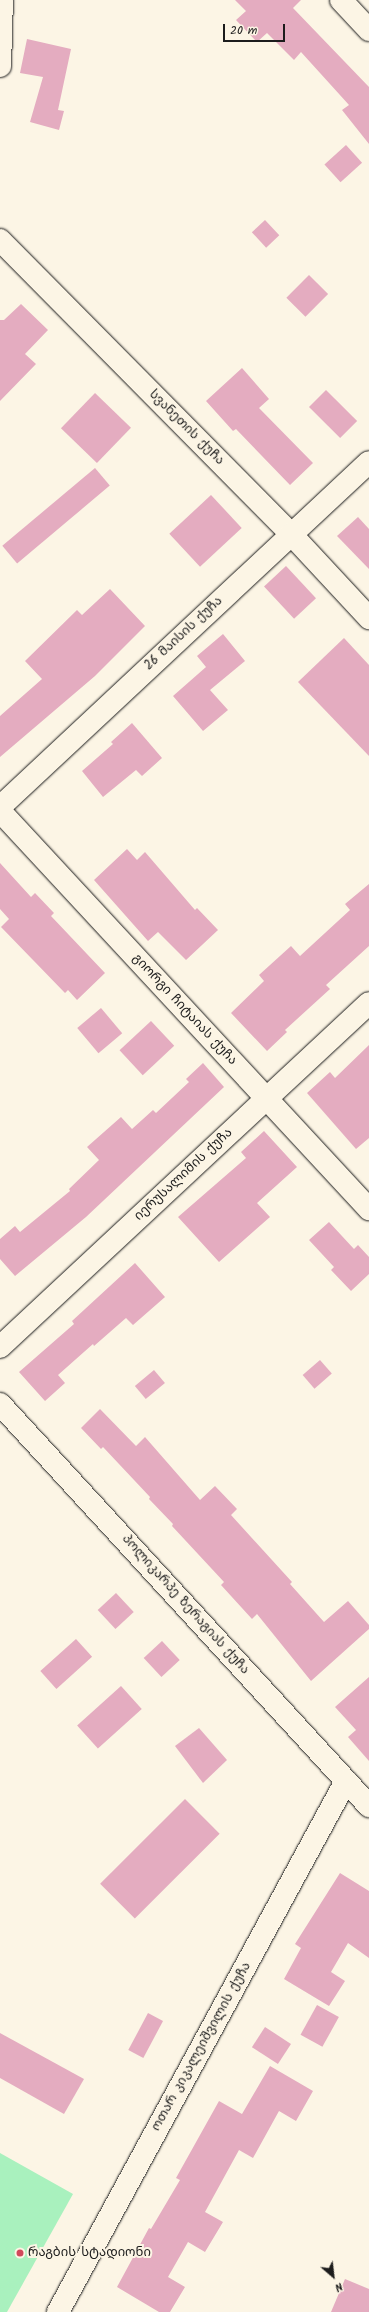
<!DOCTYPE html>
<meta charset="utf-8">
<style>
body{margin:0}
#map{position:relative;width:369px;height:2312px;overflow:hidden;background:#fcf5e5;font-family:Kalam,"Noto Sans Georgian",sans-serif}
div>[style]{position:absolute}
.green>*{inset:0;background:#a9f1be}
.building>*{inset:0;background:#e4acc0;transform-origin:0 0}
.roads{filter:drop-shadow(0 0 1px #1c1c1c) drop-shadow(0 0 1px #1c1c1c)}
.minor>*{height:22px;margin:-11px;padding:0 11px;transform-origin:11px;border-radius:11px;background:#fcf5e5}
.dots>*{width:11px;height:11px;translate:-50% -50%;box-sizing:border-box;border:2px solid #fcf5e5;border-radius:50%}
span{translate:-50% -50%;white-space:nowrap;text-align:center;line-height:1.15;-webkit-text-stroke:4px #fcf5e5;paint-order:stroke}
.street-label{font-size:13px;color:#1c1c1c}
.poi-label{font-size:13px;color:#1c1c1c}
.left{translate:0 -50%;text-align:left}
.north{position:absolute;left:313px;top:2256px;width:40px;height:40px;-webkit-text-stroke:3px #fcf5e5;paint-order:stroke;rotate:152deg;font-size:11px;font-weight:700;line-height:16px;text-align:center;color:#1c1c1c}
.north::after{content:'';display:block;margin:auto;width:14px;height:18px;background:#1c1c1c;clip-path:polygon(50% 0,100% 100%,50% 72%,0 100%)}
.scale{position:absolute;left:223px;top:24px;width:62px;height:18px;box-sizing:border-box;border:2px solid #1c1c1c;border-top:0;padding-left:5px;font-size:12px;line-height:14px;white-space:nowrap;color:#1c1c1c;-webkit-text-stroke:3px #fcf5e5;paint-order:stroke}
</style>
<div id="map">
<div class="green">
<div style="clip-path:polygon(0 2153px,73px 2194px,7px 2312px,0 2312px)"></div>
</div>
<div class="building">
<div style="clip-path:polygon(235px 0,301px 0,293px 8px,369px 87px,369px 144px,342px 110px,349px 105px,301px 52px,294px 60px,267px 33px,257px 42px,236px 20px,246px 11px)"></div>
<div style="clip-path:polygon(27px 39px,71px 49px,58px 110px,64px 111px,59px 130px,30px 122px,43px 77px,20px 73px)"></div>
<div style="left:346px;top:145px;width:24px;height:29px;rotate:48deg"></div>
<div style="left:265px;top:220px;width:21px;height:18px;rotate:47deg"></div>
<div style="left:309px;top:275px;width:27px;height:32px;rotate:45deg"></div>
<div style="clip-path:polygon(21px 304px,48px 330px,25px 354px,36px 364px,0 401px,0 320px,4px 320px)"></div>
<div style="clip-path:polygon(242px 368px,269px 399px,259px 408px,313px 463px,290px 485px,236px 429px,233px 431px,206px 401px)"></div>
<div style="left:326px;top:390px;width:44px;height:24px;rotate:45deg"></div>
<div style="left:95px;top:393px;width:50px;height:49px;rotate:44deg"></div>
<div style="left:95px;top:468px;width:23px;height:121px;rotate:50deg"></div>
<div style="left:211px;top:495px;width:45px;height:57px;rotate:47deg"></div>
<div style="clip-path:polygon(358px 517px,369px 529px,369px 569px,337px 536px)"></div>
<div style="left:286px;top:566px;width:44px;height:30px;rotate:47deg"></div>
<div style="clip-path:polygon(110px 589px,145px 626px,95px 676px,0 757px,0 716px,42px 679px,25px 661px,77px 610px,82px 615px)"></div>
<div style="clip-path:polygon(223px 634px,245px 661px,210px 690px,228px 710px,203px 731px,173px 696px,206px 667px,197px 656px)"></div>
<div style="clip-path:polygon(344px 638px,369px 665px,369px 756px,298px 682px)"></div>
<div style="clip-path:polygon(132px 723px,162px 758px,142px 776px,136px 770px,103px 797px,82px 771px,113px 744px,111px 742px)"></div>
<div style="clip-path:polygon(127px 849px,137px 860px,145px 852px,195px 910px,197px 908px,218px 930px,186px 960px,158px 932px,148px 941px,94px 880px)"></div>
<div style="clip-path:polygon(0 863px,31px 897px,35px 893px,54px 913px,51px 916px,105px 973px,77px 1000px,68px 990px,65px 993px,1px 927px,9px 919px,0 909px)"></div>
<div style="clip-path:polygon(369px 884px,369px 946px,326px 985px,330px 989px,285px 1030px,287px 1032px,267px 1051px,231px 1013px,264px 981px,259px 975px,291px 946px,300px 956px,350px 910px,345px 904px)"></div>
<div style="left:101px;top:1008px;width:33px;height:31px;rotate:50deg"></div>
<div style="left:151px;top:1021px;width:34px;height:43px;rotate:47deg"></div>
<div style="clip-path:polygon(369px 1045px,369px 1138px,356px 1149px,307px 1093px,330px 1072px,335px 1078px)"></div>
<div style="clip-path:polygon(203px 1063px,224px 1087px,86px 1217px,15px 1276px,0 1259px,0 1239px,15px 1226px,20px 1232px,70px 1191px,69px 1189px,99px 1160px,87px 1147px,121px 1117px,132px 1129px,153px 1110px,156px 1113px,189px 1082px,186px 1079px)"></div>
<div style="clip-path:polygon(264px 1131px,297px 1167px,257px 1203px,270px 1217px,219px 1262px,178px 1217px,246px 1158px,241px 1152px)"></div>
<div style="clip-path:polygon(329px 1222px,354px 1249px,358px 1245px,369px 1257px,369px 1274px,351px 1291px,331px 1270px,334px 1267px,309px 1240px)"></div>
<div style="clip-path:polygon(135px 1263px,165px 1297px,133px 1325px,126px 1318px,94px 1346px,93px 1344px,58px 1375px,65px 1383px,45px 1401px,19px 1372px,74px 1324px,72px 1321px)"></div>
<div style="left:320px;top:1360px;width:18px;height:23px;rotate:49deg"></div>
<div style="left:154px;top:1370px;width:17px;height:25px;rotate:50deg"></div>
<div style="clip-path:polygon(100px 1409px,136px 1446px,145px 1437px,200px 1500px,215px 1486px,237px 1509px,231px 1515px,292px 1582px,290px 1584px,324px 1622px,348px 1601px,369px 1625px,369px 1629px,311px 1681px,257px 1614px,252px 1619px,221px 1585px,224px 1582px,172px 1526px,173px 1524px,149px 1499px,150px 1497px,103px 1447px,101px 1449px,81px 1428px)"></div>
<div style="left:116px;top:1593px;width:26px;height:25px;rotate:47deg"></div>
<div style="left:76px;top:1639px;width:24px;height:48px;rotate:48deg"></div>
<div style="left:162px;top:1641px;width:26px;height:25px;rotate:47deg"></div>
<div style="clip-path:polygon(369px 1677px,369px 1761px,348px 1737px,356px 1730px,335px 1707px)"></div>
<div style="left:121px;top:1686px;width:31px;height:59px;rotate:48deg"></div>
<div style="clip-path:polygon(199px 1728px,227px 1760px,203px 1783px,175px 1746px)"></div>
<div style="left:185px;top:1799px;width:49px;height:120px;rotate:45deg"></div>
<div style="clip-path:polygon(340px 1873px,369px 1891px,369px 1958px,348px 1943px,331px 1972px,345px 1981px,329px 2006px,284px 1979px,301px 1948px,295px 1944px)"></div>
<div style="left:317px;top:2005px;width:25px;height:34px;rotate:29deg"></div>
<div style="left:148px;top:2013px;width:17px;height:42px;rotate:28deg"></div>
<div style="left:265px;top:2027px;width:31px;height:24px;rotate:33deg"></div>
<div style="clip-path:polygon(0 2033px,84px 2079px,64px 2114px,0 2078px)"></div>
<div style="clip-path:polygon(270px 2066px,313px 2091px,296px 2121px,279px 2111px,253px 2158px,239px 2150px,205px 2212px,223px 2222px,205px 2252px,188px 2242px,168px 2277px,185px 2287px,170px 2312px,159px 2312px,117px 2287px,149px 2228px,151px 2229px,180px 2180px,176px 2178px,219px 2101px,242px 2114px)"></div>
<div style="clip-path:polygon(345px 2279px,369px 2289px,369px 2312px,331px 2312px)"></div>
</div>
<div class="roads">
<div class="minor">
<div style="left:341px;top:0;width:41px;rotate:47deg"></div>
<div style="left:0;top:66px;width:66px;rotate:-88.3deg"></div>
<div style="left:0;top:240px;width:414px;rotate:45.3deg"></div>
<div style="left:291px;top:534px;width:115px;rotate:47.1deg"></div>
<div style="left:0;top:807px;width:505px;rotate:-43.07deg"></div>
<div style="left:0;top:811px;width:543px;rotate:47.17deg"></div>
<div style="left:0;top:1347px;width:504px;rotate:-42.99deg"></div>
<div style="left:0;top:1404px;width:546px;rotate:47.45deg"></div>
<div style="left:58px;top:2312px;width:604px;rotate:-61.53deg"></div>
</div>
</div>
<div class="dots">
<div style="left:20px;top:2253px;background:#d1495b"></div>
</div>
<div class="street-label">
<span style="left:186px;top:428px;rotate:45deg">სვანეთის ქუჩა</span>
<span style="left:184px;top:634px;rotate:-43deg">26 მაისის ქუჩა</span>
<span style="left:184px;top:1010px;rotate:47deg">გიორგი ჩიტაიას ქუჩა</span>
<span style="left:184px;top:1175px;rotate:-43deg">იერუსალიმის ქუჩა</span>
<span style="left:185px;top:1605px;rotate:48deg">პოლიკარპე ზერაგიას ქუჩა</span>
<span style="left:202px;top:2047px;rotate:-61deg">ოთარ კიკალეიშვილის ქუჩა</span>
</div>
<div class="poi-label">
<span class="left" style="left:28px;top:2253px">რაგბის სტადიონი</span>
</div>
<div class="north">N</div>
<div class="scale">20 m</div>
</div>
